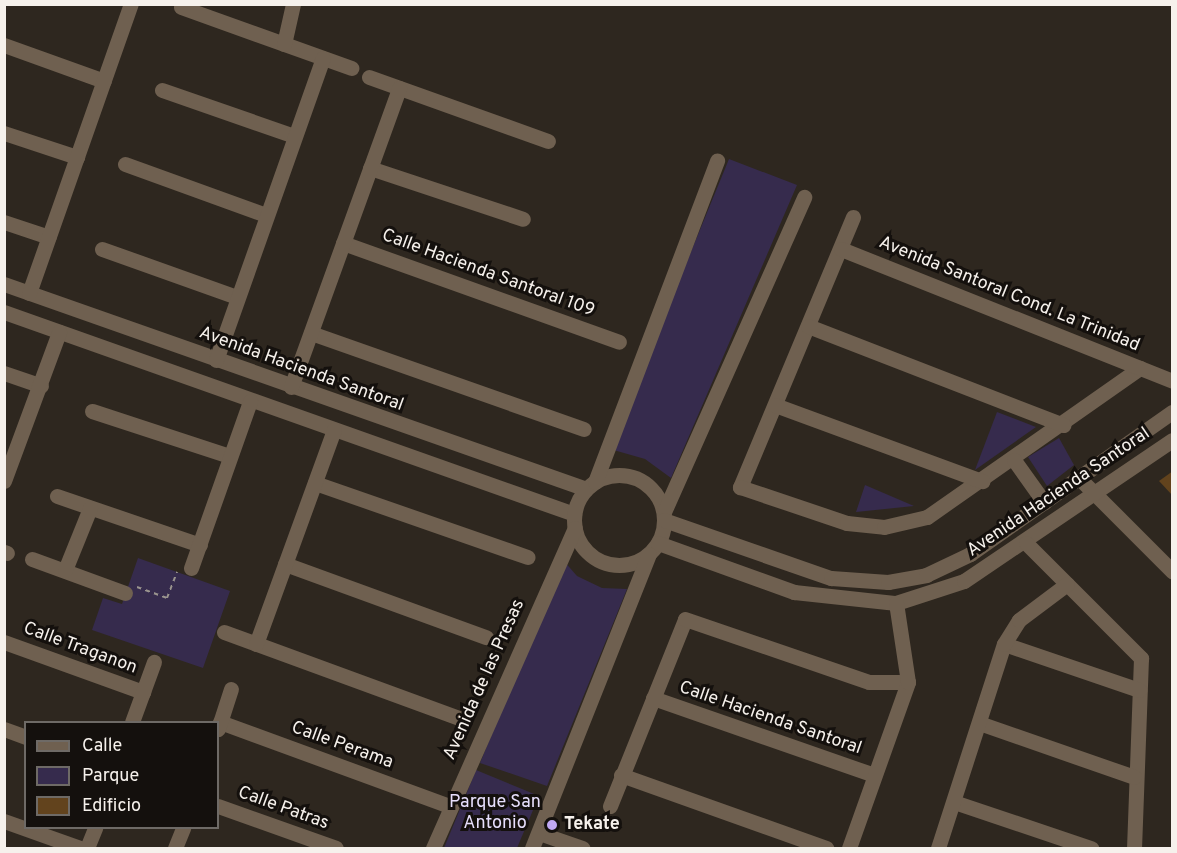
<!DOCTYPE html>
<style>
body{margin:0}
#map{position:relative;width:1177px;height:853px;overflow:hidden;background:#2e271f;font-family:Overpass,sans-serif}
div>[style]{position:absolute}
.green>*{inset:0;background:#362b4d}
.building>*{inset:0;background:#62431d}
.path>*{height:2px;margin-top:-1px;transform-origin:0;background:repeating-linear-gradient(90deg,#9a948e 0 4.5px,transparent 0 9px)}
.minor>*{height:15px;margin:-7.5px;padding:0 7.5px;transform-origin:7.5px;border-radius:7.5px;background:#6f6050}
.minor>.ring{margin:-7.5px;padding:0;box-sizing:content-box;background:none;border:15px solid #6f6050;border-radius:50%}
.dots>*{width:16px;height:16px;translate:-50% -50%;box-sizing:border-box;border:3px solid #14100d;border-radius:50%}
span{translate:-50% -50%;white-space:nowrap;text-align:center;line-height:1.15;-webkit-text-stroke:6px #14100d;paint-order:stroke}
.street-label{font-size:18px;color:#f6f1ec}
.park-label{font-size:18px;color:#e7dffc}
.poi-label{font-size:18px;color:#f6f1ec;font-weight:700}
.left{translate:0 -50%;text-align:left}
.frame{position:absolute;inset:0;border:6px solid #f6f1ec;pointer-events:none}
.legend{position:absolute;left:24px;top:721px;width:195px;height:108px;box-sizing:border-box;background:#14100d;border:2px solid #6e6a66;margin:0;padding:8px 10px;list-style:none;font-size:18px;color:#f6f1ec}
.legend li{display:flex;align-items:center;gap:12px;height:30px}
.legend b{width:30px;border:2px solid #6e6a66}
</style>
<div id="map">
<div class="green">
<div style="clip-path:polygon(729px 159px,797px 185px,671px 478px,645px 459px,610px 449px)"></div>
<div style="clip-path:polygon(997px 412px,1036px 427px,975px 470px)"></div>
<div style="clip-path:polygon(1059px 438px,1074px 465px,1047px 486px,1028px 457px)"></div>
<div style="clip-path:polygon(865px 485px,914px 506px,856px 512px)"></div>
<div style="clip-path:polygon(138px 558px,230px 591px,203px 668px,92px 630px,103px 598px,122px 604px)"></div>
<div style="clip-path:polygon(563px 560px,577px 576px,602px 588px,627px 589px,547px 786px,480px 763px)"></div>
<div style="clip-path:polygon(476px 770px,539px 796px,517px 848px,444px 848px)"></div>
</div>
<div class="building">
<div style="clip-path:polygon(1173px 471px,1173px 496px,1159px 481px)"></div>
</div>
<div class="path">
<div style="left:137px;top:587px;width:32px;rotate:20deg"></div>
<div style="left:167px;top:598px;width:28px;rotate:-69deg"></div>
</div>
<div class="minor">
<div style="left:181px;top:7px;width:181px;rotate:19.7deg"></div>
<div style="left:284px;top:44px;width:41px;rotate:-77.3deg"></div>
<div style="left:4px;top:45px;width:106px;rotate:19.8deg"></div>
<div style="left:369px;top:77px;width:190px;rotate:19.7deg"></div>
<div style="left:162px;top:90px;width:140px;rotate:19.2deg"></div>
<div style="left:4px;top:133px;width:77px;rotate:18.2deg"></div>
<div style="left:125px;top:164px;width:150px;rotate:19.9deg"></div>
<div style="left:370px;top:168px;width:161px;rotate:18.4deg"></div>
<div style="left:853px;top:217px;width:293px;rotate:112.7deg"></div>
<div style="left:740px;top:487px;width:113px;rotate:18.6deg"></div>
<div style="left:847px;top:523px;width:37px;rotate:6deg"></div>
<div style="left:884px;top:527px;width:44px;rotate:-13.1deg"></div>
<div style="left:927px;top:517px;width:260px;rotate:-35deg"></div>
<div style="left:4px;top:222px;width:47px;rotate:18.4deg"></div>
<div style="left:343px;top:243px;width:293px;rotate:19.7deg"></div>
<div style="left:102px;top:249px;width:143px;rotate:19.6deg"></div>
<div style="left:841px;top:249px;width:356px;rotate:21.7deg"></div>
<div style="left:4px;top:284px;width:617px;rotate:19.4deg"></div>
<div style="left:29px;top:293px;width:306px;rotate:-70.6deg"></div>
<div style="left:4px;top:312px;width:605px;rotate:19.51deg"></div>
<div style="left:808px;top:326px;width:274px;rotate:21.2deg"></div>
<div style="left:311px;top:333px;width:289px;rotate:19.4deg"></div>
<div style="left:216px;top:360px;width:320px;rotate:-70.5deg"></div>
<div style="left:4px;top:373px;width:39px;rotate:19deg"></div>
<div style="left:291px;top:387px;width:318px;rotate:-70.1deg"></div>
<div style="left:775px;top:405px;width:221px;rotate:20.2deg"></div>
<div style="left:92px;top:411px;width:145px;rotate:18.1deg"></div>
<div style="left:1014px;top:460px;width:52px;rotate:54.5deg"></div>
<div class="ring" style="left:574px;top:475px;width:75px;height:75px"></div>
<div style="left:1079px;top:478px;width:132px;rotate:45deg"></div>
<div style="left:4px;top:481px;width:159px;rotate:-69.7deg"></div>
<div style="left:595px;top:482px;width:344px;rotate:-69.2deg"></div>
<div style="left:315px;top:483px;width:225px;rotate:19.2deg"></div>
<div style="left:57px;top:496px;width:151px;rotate:18.9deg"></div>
<div style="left:664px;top:512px;width:345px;rotate:-66deg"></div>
<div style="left:664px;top:520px;width:177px;rotate:19.2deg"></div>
<div style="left:831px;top:578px;width:57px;rotate:4deg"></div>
<div style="left:888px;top:582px;width:39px;rotate:-10deg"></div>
<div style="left:926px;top:575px;width:49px;rotate:-25.5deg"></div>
<div style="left:970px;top:554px;width:247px;rotate:-35.1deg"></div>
<div style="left:658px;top:543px;width:145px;rotate:19.8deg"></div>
<div style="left:794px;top:592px;width:103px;rotate:6.2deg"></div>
<div style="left:896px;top:603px;width:71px;rotate:-17.9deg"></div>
<div style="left:964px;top:581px;width:251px;rotate:-34.1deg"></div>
<div style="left:1026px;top:543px;width:163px;rotate:45deg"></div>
<div style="left:1141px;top:658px;width:190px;rotate:92.1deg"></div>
<div style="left:4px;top:552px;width:3px;rotate:18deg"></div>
<div style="left:32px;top:559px;width:99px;rotate:20.1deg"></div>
<div style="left:285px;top:564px;width:214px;rotate:20deg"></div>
<div style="left:191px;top:568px;width:177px;rotate:-70.5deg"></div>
<div style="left:65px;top:570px;width:67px;rotate:-68deg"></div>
<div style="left:224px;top:632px;width:256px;rotate:20.1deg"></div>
<div style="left:4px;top:642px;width:148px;rotate:19.8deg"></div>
<div style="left:256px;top:644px;width:228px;rotate:-70deg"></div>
<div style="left:1004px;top:644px;width:143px;rotate:18.8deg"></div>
<div style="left:653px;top:698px;width:234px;rotate:19.2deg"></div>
<div style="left:132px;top:722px;width:64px;rotate:-69.9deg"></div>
<div style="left:220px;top:722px;width:245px;rotate:20.1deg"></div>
<div style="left:982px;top:724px;width:161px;rotate:19.2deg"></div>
<div style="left:4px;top:729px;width:23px;rotate:20deg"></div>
<div style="left:218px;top:729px;width:42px;rotate:-72deg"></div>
<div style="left:621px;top:775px;width:218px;rotate:19.6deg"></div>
<div style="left:954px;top:802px;width:145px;rotate:18.6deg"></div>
<div style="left:218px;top:806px;width:125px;rotate:19.6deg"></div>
<div style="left:610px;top:806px;width:201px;rotate:-68.1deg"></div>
<div style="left:685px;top:619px;width:194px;rotate:18.9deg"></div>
<div style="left:869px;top:682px;width:39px"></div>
<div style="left:4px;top:821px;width:81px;rotate:19.6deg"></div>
<div style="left:539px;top:833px;width:46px;rotate:19.2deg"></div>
<div style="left:87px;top:848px;width:22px;rotate:-68deg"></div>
<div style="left:175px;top:848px;width:22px;rotate:-68deg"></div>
<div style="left:433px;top:848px;width:350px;rotate:-66.1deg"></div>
<div style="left:532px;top:848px;width:316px;rotate:-68.3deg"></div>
<div style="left:849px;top:848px;width:176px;rotate:-70.4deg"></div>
<div style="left:908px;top:682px;width:80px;rotate:-98.6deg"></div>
<div style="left:938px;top:848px;width:214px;rotate:-72.1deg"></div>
<div style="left:1004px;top:644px;width:28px;rotate:-58deg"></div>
<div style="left:1019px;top:620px;width:60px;rotate:-36.9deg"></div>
</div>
<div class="dots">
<div style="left:552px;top:825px;background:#c0a8f3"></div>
</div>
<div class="street-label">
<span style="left:488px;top:274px;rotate:20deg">Calle Hacienda Santoral 109</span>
<span style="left:1009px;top:295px;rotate:22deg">Avenida Santoral Cond. La Trinidad</span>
<span style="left:301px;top:370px;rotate:20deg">Avenida Hacienda Santoral</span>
<span style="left:1059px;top:493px;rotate:-34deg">Avenida Hacienda Santoral</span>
<span style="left:80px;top:649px;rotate:20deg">Calle Traganon</span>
<span style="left:485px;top:680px;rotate:-66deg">Avenida de las Presas</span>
<span style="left:770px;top:719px;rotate:19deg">Calle Hacienda Santoral</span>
<span style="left:342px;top:746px;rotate:20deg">Calle Perama</span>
<span style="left:283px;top:809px;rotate:20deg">Calle Patras</span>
</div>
<div class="park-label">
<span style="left:495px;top:814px">Parque San<br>Antonio</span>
</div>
<div class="poi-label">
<span class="left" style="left:564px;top:825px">Tekate</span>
</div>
<div class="frame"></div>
<ul class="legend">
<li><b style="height:8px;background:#6f6050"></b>Calle</li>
<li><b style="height:16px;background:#362b4d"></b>Parque</li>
<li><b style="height:16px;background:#62431d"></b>Edificio</li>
</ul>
</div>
